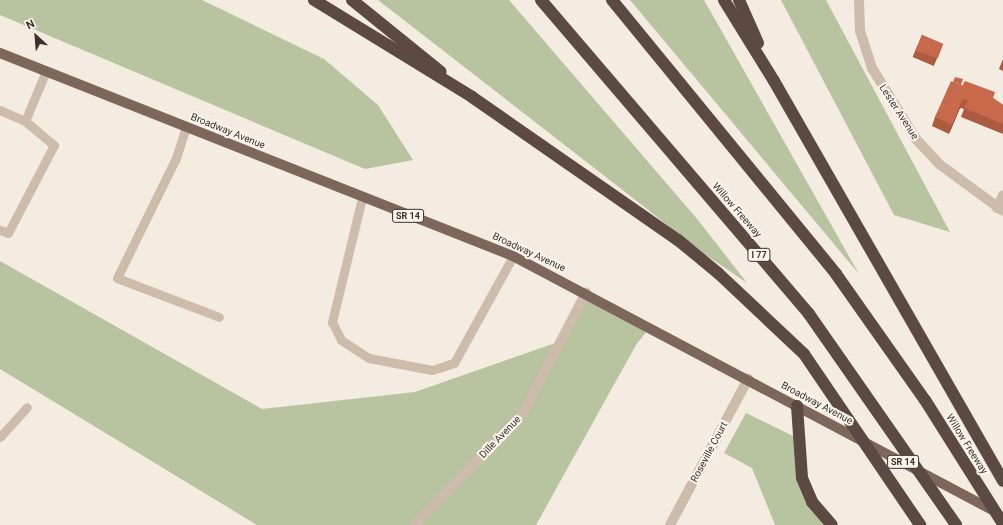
<!DOCTYPE html>
<style>
body{margin:0}
#map{position:relative;width:1003px;height:525px;overflow:hidden;background:#f4ebe1;font-family:Roboto,sans-serif}
div>[style]{position:absolute}
.green>*{inset:0;background:#b8c4a0}
.service>*{height:9px;margin:-4.5px;padding:0 4.5px;transform-origin:4.5px;border-radius:4.5px;background:#cdbbac}
.minor>*{height:10px;margin:-5px;padding:0 5px;transform-origin:5px;border-radius:5px;background:#cdbbac}
.primary>*{height:10px;margin:-5px;padding:0 5px;transform-origin:5px;border-radius:5px;background:#7d675c}
.motorway>*{height:12px;margin:-6px;padding:0 6px;transform-origin:6px;border-radius:6px;background:#5c4a42}
.wall>*{inset:0;background:#ac5a40;transform-origin:0 0}
.shaded-wall>*{inset:0;background:#8c4a34}
.building>*{inset:0;background:#c8694b}
span{translate:-50% -50%;white-space:nowrap;text-align:center;line-height:1.15;-webkit-text-stroke:4px #fbf5ee;paint-order:stroke}
.shield-label span{padding:1px 3px;background:#fbf5ee;border:1px solid;border-radius:3px;-webkit-text-stroke-width:0}
.shield-label{font-size:9px;color:#3b302b;font-weight:700}
.street-label{font-size:10px;color:#3b302b}
.north{position:absolute;left:16px;top:16px;width:40px;height:40px;-webkit-text-stroke:3px #fbf5ee;paint-order:stroke;rotate:334deg;font-size:11px;font-weight:700;line-height:16px;text-align:center;color:#3b302b}
.north::after{content:'';display:block;margin:auto;width:14px;height:18px;background:#3b302b;clip-path:polygon(50% 0,100% 100%,50% 72%,0 100%)}
</style>
<div id="map">
<div class="green">
<div style="clip-path:polygon(0 0,202px 0,324px 59px,378px 105px,413px 160px,365px 169px,0 15px)"></div>
<div style="clip-path:polygon(378px 0,509px 0,698px 220px,747px 283px,706px 255px)"></div>
<div style="clip-path:polygon(630px 0,704px 0,859px 274px)"></div>
<div style="clip-path:polygon(781px 0,826px 0,950px 232px,894px 215px)"></div>
<div style="clip-path:polygon(0 261px,262px 409px,415px 392px,561px 341px,586px 293px,650px 327px,636px 345px,536px 525px,257px 525px,0 369px)"></div>
<div style="clip-path:polygon(746px 413px,799px 439px,802px 478px,832px 525px,775px 525px,752px 468px,724px 453px)"></div>
</div>
<div class="service">
<div style="left:0;top:110px;width:27px;rotate:24deg"></div>
<div style="left:25px;top:121px;width:38px;rotate:40deg"></div>
<div style="left:54px;top:145px;width:99px;rotate:117.6deg"></div>
<div style="left:8px;top:233px;width:9px;rotate:-159deg"></div>
<div style="left:25px;top:121px;width:54px;rotate:-67.2deg"></div>
<div style="left:186px;top:127px;width:35px;rotate:108deg"></div>
<div style="left:175px;top:160px;width:131px;rotate:116.2deg"></div>
<div style="left:117px;top:278px;width:109px;rotate:20.9deg"></div>
<div style="left:362px;top:198px;width:128px;rotate:103.6deg"></div>
<div style="left:332px;top:322px;width:20px;rotate:63deg"></div>
<div style="left:341px;top:340px;width:33px;rotate:33deg"></div>
<div style="left:369px;top:358px;width:64px;rotate:10.8deg"></div>
<div style="left:432px;top:370px;width:23px;rotate:-18deg"></div>
<div style="left:454px;top:363px;width:122px;rotate:-61.1deg"></div>
<div style="left:0;top:437px;width:40px;rotate:-48deg"></div>
</div>
<div class="minor">
<div style="left:859px;top:0;width:31px;rotate:88deg"></div>
<div style="left:860px;top:31px;width:39px;rotate:72deg"></div>
<div style="left:872px;top:68px;width:84px;rotate:58.2deg"></div>
<div style="left:916px;top:139px;width:34px;rotate:47deg"></div>
<div style="left:939px;top:164px;width:79px;rotate:36.3deg"></div>
<div style="left:997px;top:208px;width:14px;rotate:-65deg"></div>
<div style="left:415px;top:525px;width:156px;rotate:-46deg"></div>
<div style="left:523px;top:413px;width:136px;rotate:-62.3deg"></div>
<div style="left:670px;top:525px;width:166px;rotate:-61.9deg"></div>
</div>
<div class="primary">
<div style="left:0;top:53px;width:552px;rotate:21.59deg"></div>
<div style="left:513px;top:256px;width:547px;rotate:27.92deg"></div>
</div>
<div class="motorway">
<div style="left:314px;top:0;width:185px;rotate:31.5deg"></div>
<div style="left:472px;top:97px;width:251px;rotate:34.8deg"></div>
<div style="left:678px;top:240px;width:52px;rotate:39.5deg"></div>
<div style="left:718px;top:273px;width:118px;rotate:43.3deg"></div>
<div style="left:804px;top:354px;width:207px;rotate:55.8deg"></div>
<div style="left:352px;top:0;width:114px;rotate:39deg"></div>
<div style="left:541px;top:0;width:413px;rotate:49.5deg"></div>
<div style="left:809px;top:314px;width:257px;rotate:55.1deg"></div>
<div style="left:612px;top:0;width:354px;rotate:50.7deg"></div>
<div style="left:836px;top:274px;width:154px;rotate:54.8deg"></div>
<div style="left:925px;top:400px;width:146px;rotate:57.8deg"></div>
<div style="left:724px;top:0;width:95px;rotate:58.3deg"></div>
<div style="left:774px;top:81px;width:461px;rotate:60.2deg"></div>
<div style="left:739px;top:0;width:47px;rotate:66.2deg"></div>
<div style="left:797px;top:406px;width:72px;rotate:86deg"></div>
<div style="left:802px;top:478px;width:26px;rotate:67deg"></div>
<div style="left:812px;top:502px;width:30px;rotate:49deg"></div>
</div>
<div class="wall">
<div style="left:922px;top:35px;width:23px;height:24px;rotate:23deg"></div>
<div style="clip-path:polygon(1003px 59px,1003px 71px,999px 69px)"></div>
<div style="clip-path:polygon(953px 82px,993px 98px,1003px 105px,1003px 134px,961px 117px,964px 109px,960px 108px,949px 134px,932px 126px,935px 117px)"></div>
</div>
<div class="shaded-wall">
<div style="clip-path:polygon(963px 99px,960px 108px,949px 134px,952px 125px)"></div>
</div>
<div class="building">
<div style="clip-path:polygon(922px 35px,943px 44px,938px 58px,915px 51px)"></div>
<div style="clip-path:polygon(955px 77px,963px 79px,961px 85px,953px 82px)"></div>
<div style="clip-path:polygon(951px 81px,962px 86px,965px 81px,995px 92px,993px 98px,1003px 105px,1003px 124px,964px 108px,968px 100px,963px 99px,952px 125px,935px 117px)"></div>
</div>
<div class="shield-label">
<span style="left:408px;top:216px">SR 14</span>
<span style="left:759px;top:255px">I 77</span>
<span style="left:903px;top:462px">SR 14</span>
</div>
<div class="street-label">
<span style="left:899px;top:112px;rotate:57deg">Lester Avenue</span>
<span style="left:228px;top:131px;rotate:22deg">Broadway Avenue</span>
<span style="left:737px;top:210px;rotate:49deg">Willow Freeway</span>
<span style="left:529px;top:252px;rotate:25deg">Broadway Avenue</span>
<span style="left:817px;top:403px;rotate:28deg">Broadway Avenue</span>
<span style="left:500px;top:437px;rotate:-46deg">Dille Avenue</span>
<span style="left:967px;top:444px;rotate:58deg">Willow Freeway</span>
<span style="left:709px;top:452px;rotate:-62deg">Roseville Court</span>
</div>
<div class="north">N</div>
</div>
